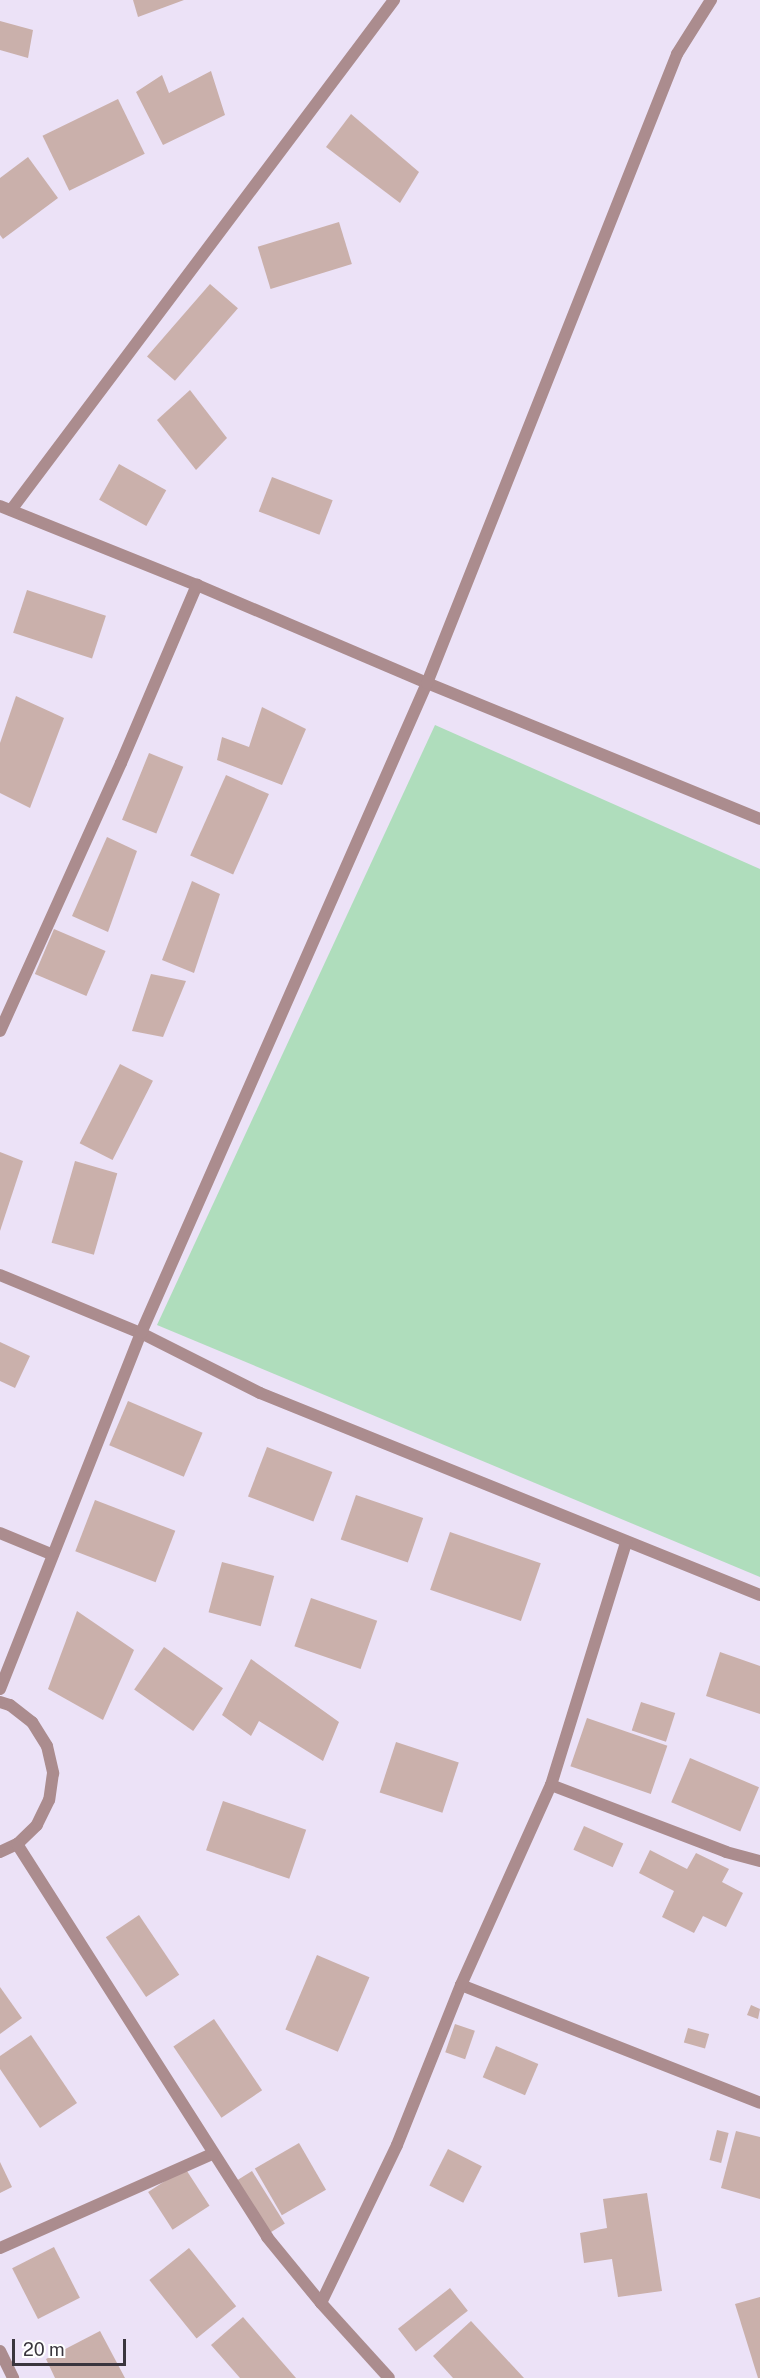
<!DOCTYPE html>
<style>
body{margin:0}
#map{position:relative;width:760px;height:2378px;overflow:hidden;background:#ece2f7;font-family:"Public Sans",sans-serif}
div>[style]{position:absolute}
.green>*{inset:0;background:#afddbc}
.building>*{inset:0;background:#cab0ab;transform-origin:0 0}
.minor>*{height:12px;margin:-6px;padding:0 6px;transform-origin:6px;border-radius:6px;background:#ab8c8e}
span{translate:-50% -50%;white-space:nowrap;text-align:center;line-height:1.15;-webkit-text-stroke:4.5px #fff;paint-order:stroke}
.scale{position:absolute;left:12px;top:2339px;width:114px;height:27px;box-sizing:border-box;border:3px solid #3a363e;border-top:0;padding-left:8px;font-size:18px;line-height:21px;white-space:nowrap;color:#3a363e;-webkit-text-stroke:4px #fff;paint-order:stroke}
</style>
<div id="map">
<div class="green">
<div style="clip-path:polygon(435px 725px,760px 869px,760px 1577px,157px 1325px)"></div>
</div>
<div class="building">
<div style="clip-path:polygon(133px 0,184px 0,138px 17px)"></div>
<div style="clip-path:polygon(0 21px,33px 30px,28px 58px,0 50px)"></div>
<div style="clip-path:polygon(211px 71px,225px 115px,163px 145px,136px 92px,162px 75px,169px 93px)"></div>
<div style="left:118px;top:99px;width:61px;height:84px;rotate:64deg"></div>
<div style="clip-path:polygon(351px 114px,419px 172px,400px 203px,326px 147px)"></div>
<div style="clip-path:polygon(28px 157px,58px 198px,3px 239px,0 235px,0 178px)"></div>
<div style="left:339px;top:222px;width:44px;height:85px;rotate:73deg"></div>
<div style="left:210px;top:284px;width:37px;height:96px;rotate:41deg"></div>
<div style="clip-path:polygon(190px 390px,227px 438px,196px 470px,157px 420px)"></div>
<div style="left:119px;top:464px;width:54px;height:41px;rotate:29deg"></div>
<div style="left:272px;top:477px;width:65px;height:37px;rotate:21deg"></div>
<div style="left:27px;top:590px;width:83px;height:45px;rotate:18deg"></div>
<div style="clip-path:polygon(16px 696px,64px 718px,30px 808px,0 793px,0 743px)"></div>
<div style="clip-path:polygon(262px 707px,306px 729px,282px 785px,217px 760px,222px 737px,249px 747px)"></div>
<div style="left:149px;top:753px;width:37px;height:72px;rotate:22deg"></div>
<div style="left:226px;top:775px;width:47px;height:88px;rotate:24deg"></div>
<div style="clip-path:polygon(107px 837px,137px 851px,108px 932px,72px 916px)"></div>
<div style="clip-path:polygon(192px 881px,220px 894px,194px 973px,162px 960px)"></div>
<div style="left:54px;top:929px;width:56px;height:49px;rotate:23deg"></div>
<div style="clip-path:polygon(151px 974px,186px 981px,163px 1037px,132px 1031px)"></div>
<div style="left:120px;top:1064px;width:37px;height:89px;rotate:27deg"></div>
<div style="clip-path:polygon(0 1152px,23px 1161px,0 1231px)"></div>
<div style="left:75px;top:1161px;width:44px;height:85px;rotate:16deg"></div>
<div style="clip-path:polygon(0 1342px,30px 1356px,15px 1388px,0 1381px)"></div>
<div style="left:128px;top:1401px;width:81px;height:48px;rotate:23deg"></div>
<div style="left:267px;top:1447px;width:70px;height:53px;rotate:21deg"></div>
<div style="left:356px;top:1495px;width:71px;height:47px;rotate:19deg"></div>
<div style="left:95px;top:1500px;width:86px;height:55px;rotate:21deg"></div>
<div style="left:450px;top:1532px;width:96px;height:61px;rotate:19deg"></div>
<div style="left:222px;top:1562px;width:54px;height:52px;rotate:15deg"></div>
<div style="left:311px;top:1598px;width:70px;height:51px;rotate:19deg"></div>
<div style="clip-path:polygon(77px 1611px,134px 1650px,103px 1720px,48px 1689px)"></div>
<div style="left:164px;top:1647px;width:72px;height:52px;rotate:35deg"></div>
<div style="clip-path:polygon(720px 1652px,760px 1666px,760px 1714px,706px 1696px)"></div>
<div style="clip-path:polygon(251px 1659px,339px 1722px,323px 1761px,259px 1721px,251px 1736px,222px 1715px)"></div>
<div style="left:641px;top:1702px;width:36px;height:30px;rotate:18deg"></div>
<div style="left:587px;top:1718px;width:85px;height:51px;rotate:19deg"></div>
<div style="left:396px;top:1742px;width:66px;height:53px;rotate:18deg"></div>
<div style="left:690px;top:1758px;width:75px;height:48px;rotate:23deg"></div>
<div style="left:223px;top:1801px;width:88px;height:52px;rotate:19deg"></div>
<div style="left:584px;top:1826px;width:43px;height:26px;rotate:24deg"></div>
<div style="clip-path:polygon(650px 1850px,687px 1869px,696px 1853px,729px 1869px,722px 1882px,743px 1893px,726px 1927px,703px 1916px,694px 1933px,662px 1917px,674px 1891px,639px 1873px)"></div>
<div style="left:139px;top:1915px;width:72px;height:40px;rotate:56deg"></div>
<div style="left:317px;top:1955px;width:57px;height:81px;rotate:23deg"></div>
<div style="clip-path:polygon(0 1987px,22px 2018px,0 2034px)"></div>
<div style="clip-path:polygon(751px 2005px,760px 2009px,758px 2019px,747px 2015px)"></div>
<div style="left:214px;top:2019px;width:86px;height:49px;rotate:56deg"></div>
<div style="left:455px;top:2024px;width:21px;height:30px;rotate:19deg"></div>
<div style="left:688px;top:2028px;width:22px;height:15px;rotate:16deg"></div>
<div style="clip-path:polygon(31px 2035px,77px 2103px,40px 2128px,0 2069px,0 2056px)"></div>
<div style="left:496px;top:2046px;width:46px;height:34px;rotate:23deg"></div>
<div style="left:717px;top:2130px;width:12px;height:31px;rotate:14deg"></div>
<div style="clip-path:polygon(736px 2131px,760px 2137px,760px 2199px,721px 2188px)"></div>
<div style="left:299px;top:2143px;width:54px;height:51px;rotate:60deg"></div>
<div style="left:448px;top:2149px;width:38px;height:41px;rotate:27deg"></div>
<div style="clip-path:polygon(0 2162px,12px 2187px,0 2193px)"></div>
<div style="left:185px;top:2168px;width:45px;height:44px;rotate:57deg"></div>
<div style="left:252px;top:2171px;width:62px;height:18px;rotate:58deg"></div>
<div style="clip-path:polygon(647px 2193px,662px 2291px,618px 2297px,612px 2259px,584px 2263px,580px 2233px,607px 2228px,603px 2199px)"></div>
<div style="left:54px;top:2247px;width:57px;height:47px;rotate:63deg"></div>
<div style="left:189px;top:2248px;width:75px;height:51px;rotate:51deg"></div>
<div style="left:450px;top:2288px;width:29px;height:66px;rotate:52deg"></div>
<div style="clip-path:polygon(760px 2297px,760px 2378px,758px 2378px,735px 2304px)"></div>
<div style="clip-path:polygon(243px 2317px,296px 2378px,240px 2378px,211px 2345px)"></div>
<div style="clip-path:polygon(471px 2321px,524px 2378px,453px 2378px,433px 2356px)"></div>
<div style="clip-path:polygon(100px 2331px,125px 2378px,55px 2378px,46px 2359px)"></div>
</div>
<div class="minor">
<div style="left:0;top:506px;width:212px;rotate:21.9deg"></div>
<div style="left:197px;top:585px;width:250px;rotate:23.1deg"></div>
<div style="left:427px;top:683px;width:360px;rotate:22.2deg"></div>
<div style="left:11px;top:510px;width:638px;rotate:-53.09deg"></div>
<div style="left:0;top:1031px;width:294px;rotate:-65.7deg"></div>
<div style="left:121px;top:763px;width:194px;rotate:-66.9deg"></div>
<div style="left:0;top:1275px;width:152px;rotate:22.4deg"></div>
<div style="left:141px;top:1333px;width:133px;rotate:26.8deg"></div>
<div style="left:260px;top:1393px;width:539px;rotate:22deg"></div>
<div style="left:0;top:1533px;width:57px;rotate:22.5deg"></div>
<div style="left:0;top:1689px;width:383px;rotate:-68.4deg"></div>
<div style="left:141px;top:1333px;width:710px;rotate:-66.25deg"></div>
<div style="left:427px;top:683px;width:677px;rotate:-68.32deg"></div>
<div style="left:677px;top:54px;width:64px;rotate:-57.8deg"></div>
<div style="left:0;top:1702px;width:10px;rotate:17deg"></div>
<div style="left:10px;top:1705px;width:28px;rotate:38deg"></div>
<div style="left:32px;top:1722px;width:28px;rotate:58deg"></div>
<div style="left:47px;top:1746px;width:28px;rotate:77deg"></div>
<div style="left:53px;top:1773px;width:27px;rotate:98deg"></div>
<div style="left:49px;top:1800px;width:28px;rotate:116deg"></div>
<div style="left:37px;top:1825px;width:28px;rotate:136deg"></div>
<div style="left:17px;top:1844px;width:19px;rotate:155deg"></div>
<div style="left:551px;top:1785px;width:187px;rotate:20.9deg"></div>
<div style="left:726px;top:1852px;width:35px;rotate:15deg"></div>
<div style="left:17px;top:1844px;width:466px;rotate:57.5deg"></div>
<div style="left:267px;top:2237px;width:85px;rotate:50.7deg"></div>
<div style="left:321px;top:2303px;width:101px;rotate:47.8deg"></div>
<div style="left:461px;top:1985px;width:321px;rotate:21.5deg"></div>
<div style="left:0;top:2248px;width:232px;rotate:-23.9deg"></div>
<div style="left:321px;top:2303px;width:175px;rotate:-64.3deg"></div>
<div style="left:397px;top:2145px;width:172px;rotate:-68.2deg"></div>
<div style="left:461px;top:1985px;width:219px;rotate:-65.8deg"></div>
<div style="left:551px;top:1785px;width:254px;rotate:-72.8deg"></div>
<div style="left:0;top:2351px;width:30px;rotate:64deg"></div>
</div>
<div class="scale">20 m</div>
</div>
